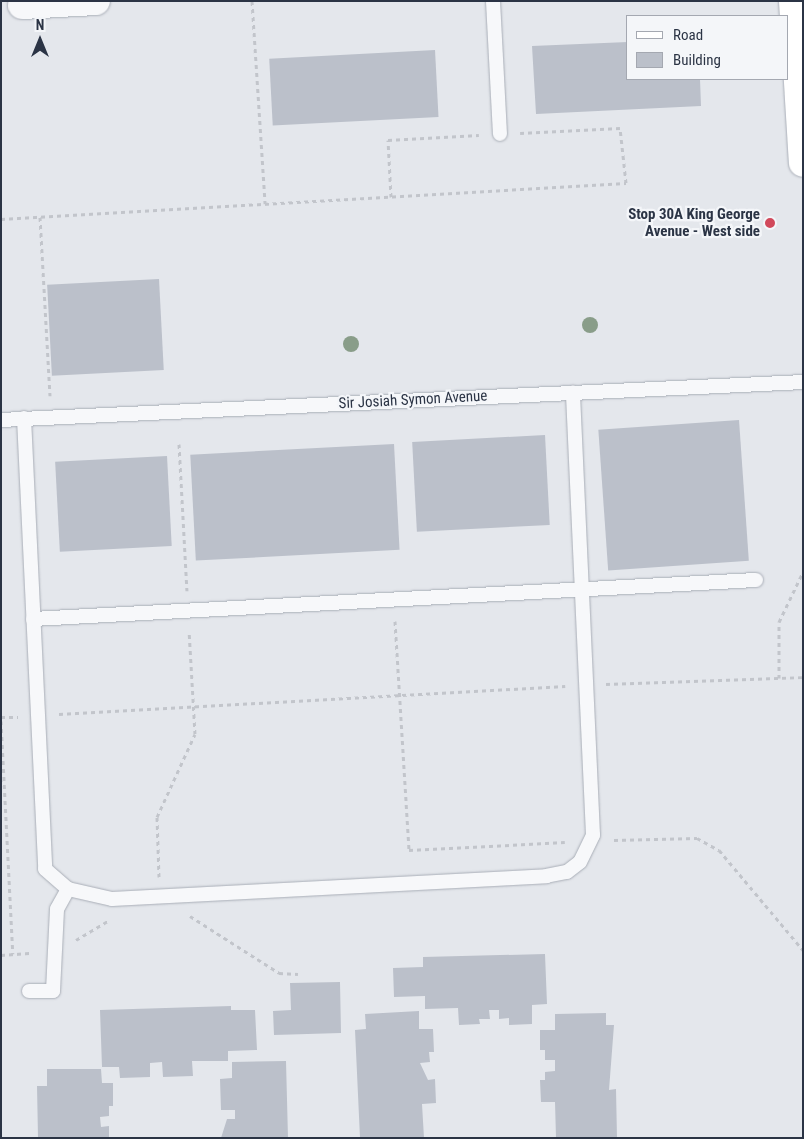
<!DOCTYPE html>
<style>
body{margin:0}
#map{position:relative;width:804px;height:1139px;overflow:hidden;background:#e4e7ec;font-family:"Roboto Condensed",sans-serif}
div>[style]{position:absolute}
.building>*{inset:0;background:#bbc0ca;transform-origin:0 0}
.path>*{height:3px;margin-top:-1.5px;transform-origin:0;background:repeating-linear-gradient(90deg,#c2c5cb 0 4px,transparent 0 8px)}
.roads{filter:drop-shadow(0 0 1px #a9aeb7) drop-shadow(0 0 1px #a9aeb7)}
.lane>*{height:14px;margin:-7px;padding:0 7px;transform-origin:7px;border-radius:7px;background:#f7f8fa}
.street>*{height:28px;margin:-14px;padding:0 14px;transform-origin:14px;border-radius:14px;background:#f7f8fa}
.secondary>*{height:28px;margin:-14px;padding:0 14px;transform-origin:14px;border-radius:14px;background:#fff}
.trees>*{width:16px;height:16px;margin:-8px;border-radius:50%;background:#899d89}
.dots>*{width:14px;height:14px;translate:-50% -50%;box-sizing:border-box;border:2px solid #f4f6f9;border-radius:50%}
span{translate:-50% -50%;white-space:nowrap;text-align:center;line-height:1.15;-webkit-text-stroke:4.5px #f4f6f9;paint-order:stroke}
.poi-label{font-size:15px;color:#2b3445;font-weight:700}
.right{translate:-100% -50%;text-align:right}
.street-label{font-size:15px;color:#2b3445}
.frame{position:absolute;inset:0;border:2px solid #2b3445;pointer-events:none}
.legend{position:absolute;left:626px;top:15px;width:162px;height:65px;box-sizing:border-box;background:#f4f6f9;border:1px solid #a4a8b1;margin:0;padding:6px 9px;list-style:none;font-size:15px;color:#2b3445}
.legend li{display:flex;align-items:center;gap:10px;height:25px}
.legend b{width:25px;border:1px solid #a4a8b1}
.north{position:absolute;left:15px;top:15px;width:50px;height:50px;-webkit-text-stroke:4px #f4f6f9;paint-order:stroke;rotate:0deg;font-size:14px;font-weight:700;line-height:20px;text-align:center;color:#2b3445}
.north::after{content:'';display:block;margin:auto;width:18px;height:22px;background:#2b3445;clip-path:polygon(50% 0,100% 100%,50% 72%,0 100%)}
</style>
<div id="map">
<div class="building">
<div style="clip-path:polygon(628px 42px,628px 79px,700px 79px,701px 106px,536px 114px,532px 46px)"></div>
<div style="left:435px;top:50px;width:67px;height:166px;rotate:87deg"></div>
<div style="left:159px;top:279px;width:91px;height:112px;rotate:87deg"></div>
<div style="left:739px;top:420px;width:141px;height:141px;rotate:86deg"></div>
<div style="left:545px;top:435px;width:90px;height:133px;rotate:87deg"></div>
<div style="left:394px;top:444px;width:106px;height:204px;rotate:87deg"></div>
<div style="left:167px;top:456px;width:90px;height:112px;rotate:87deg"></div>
<div style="clip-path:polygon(545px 954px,547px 1004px,532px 1005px,532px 1024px,509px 1025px,509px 1018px,499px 1019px,499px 1010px,489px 1010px,490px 1019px,479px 1019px,480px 1024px,459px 1025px,458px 1008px,425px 1009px,425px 996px,394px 997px,393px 968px,423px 967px,423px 957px)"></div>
<div style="clip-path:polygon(340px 982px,341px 1033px,274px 1035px,273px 1011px,291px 1010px,290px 983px)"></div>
<div style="clip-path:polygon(231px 1006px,231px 1010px,255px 1010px,257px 1050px,228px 1051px,228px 1061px,192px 1061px,193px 1076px,163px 1077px,162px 1062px,150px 1063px,150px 1077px,120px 1078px,119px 1067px,102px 1067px,100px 1010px)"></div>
<div style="clip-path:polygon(419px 1011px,419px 1029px,433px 1029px,434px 1052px,429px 1052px,430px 1062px,420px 1063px,428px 1080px,435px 1079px,436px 1103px,422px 1104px,424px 1138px,360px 1138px,355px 1030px,366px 1029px,365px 1014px)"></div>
<div style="clip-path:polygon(606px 1013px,606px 1025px,614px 1025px,609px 1090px,616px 1089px,617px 1138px,556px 1138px,555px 1102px,541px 1102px,540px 1080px,545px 1080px,545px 1072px,555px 1071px,555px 1060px,545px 1060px,545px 1050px,540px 1050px,540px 1030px,555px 1030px,555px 1014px)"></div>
<div style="clip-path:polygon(286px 1061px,288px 1138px,221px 1138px,227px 1119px,235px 1119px,235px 1110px,221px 1110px,220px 1079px,232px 1078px,232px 1062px)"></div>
<div style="clip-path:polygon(47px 1069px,101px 1069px,102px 1083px,113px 1083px,113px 1106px,109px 1106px,109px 1116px,100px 1117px,101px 1127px,109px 1126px,109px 1138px,38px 1138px,37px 1086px,47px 1086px)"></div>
</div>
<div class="path">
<div style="left:252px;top:1px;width:203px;rotate:86.3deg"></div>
<div style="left:391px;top:197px;width:57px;rotate:-93deg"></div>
<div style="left:388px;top:140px;width:91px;rotate:-3.1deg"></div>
<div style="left:40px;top:217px;width:179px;rotate:86.8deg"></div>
<div style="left:1px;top:219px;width:626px;rotate:-3.3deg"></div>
<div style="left:626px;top:183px;width:55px;rotate:-96.2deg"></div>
<div style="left:620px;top:128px;width:100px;rotate:177.1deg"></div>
<div style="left:179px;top:444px;width:147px;rotate:86.9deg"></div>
<div style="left:395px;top:621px;width:229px;rotate:86.5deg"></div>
<div style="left:409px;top:850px;width:156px;rotate:-2.9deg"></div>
<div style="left:779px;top:678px;width:56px;rotate:-90deg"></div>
<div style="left:779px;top:622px;width:55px;rotate:-64.4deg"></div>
<div style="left:606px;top:684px;width:197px;rotate:-2deg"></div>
<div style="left:59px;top:714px;width:507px;rotate:-3.17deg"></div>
<div style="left:1px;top:717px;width:17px"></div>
<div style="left:1px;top:721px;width:233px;rotate:87.1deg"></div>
<div style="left:614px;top:840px;width:83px;rotate:-1.4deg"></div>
<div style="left:697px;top:838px;width:25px;rotate:29deg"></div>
<div style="left:719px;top:850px;width:131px;rotate:50deg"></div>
<div style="left:159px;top:877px;width:60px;rotate:-91.9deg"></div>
<div style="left:157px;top:817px;width:91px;rotate:-65.4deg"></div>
<div style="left:195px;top:734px;width:103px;rotate:-93.3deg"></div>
<div style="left:190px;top:916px;width:106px;rotate:32.6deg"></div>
<div style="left:279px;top:973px;width:19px;rotate:3deg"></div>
<div style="left:76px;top:940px;width:39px;rotate:-31deg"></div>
<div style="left:1px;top:955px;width:32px;rotate:-4deg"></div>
</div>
<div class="roads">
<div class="lane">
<div style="left:493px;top:1px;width:133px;rotate:87deg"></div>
<div style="left:24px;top:418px;width:451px;rotate:87.3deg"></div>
<div style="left:45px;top:869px;width:30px;rotate:41deg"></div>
<div style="left:68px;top:889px;width:45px;rotate:12.8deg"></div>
<div style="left:112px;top:899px;width:435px;rotate:-3deg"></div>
<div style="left:546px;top:876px;width:21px;rotate:-11deg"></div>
<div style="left:567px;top:872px;width:16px;rotate:-38deg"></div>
<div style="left:580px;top:862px;width:30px;rotate:-64deg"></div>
<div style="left:593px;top:835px;width:443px;rotate:-92.6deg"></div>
<div style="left:1px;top:420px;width:803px;rotate:-2.71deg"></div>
<div style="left:33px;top:619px;width:724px;rotate:-3.09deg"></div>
<div style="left:29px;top:991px;width:24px"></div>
<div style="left:53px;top:991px;width:82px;rotate:-87.2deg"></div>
<div style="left:57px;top:909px;width:23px;rotate:-61deg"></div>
</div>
<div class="street">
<div style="left:22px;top:5px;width:74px;rotate:-3.1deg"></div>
</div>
<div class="secondary">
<div style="left:793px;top:1px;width:162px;rotate:86.5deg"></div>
</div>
</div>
<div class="trees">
<div style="left:590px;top:325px"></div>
<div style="left:351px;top:344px"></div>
</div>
<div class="dots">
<div style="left:770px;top:223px;background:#d1495b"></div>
</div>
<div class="poi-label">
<span class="right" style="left:760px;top:223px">Stop 30A King George<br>Avenue - West side</span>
</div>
<div class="street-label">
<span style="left:413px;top:400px;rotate:-3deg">Sir Josiah Symon Avenue</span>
</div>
<div class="frame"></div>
<ul class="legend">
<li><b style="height:6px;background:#fff"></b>Road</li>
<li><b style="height:14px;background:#bbc0ca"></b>Building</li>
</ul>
<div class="north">N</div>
</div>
